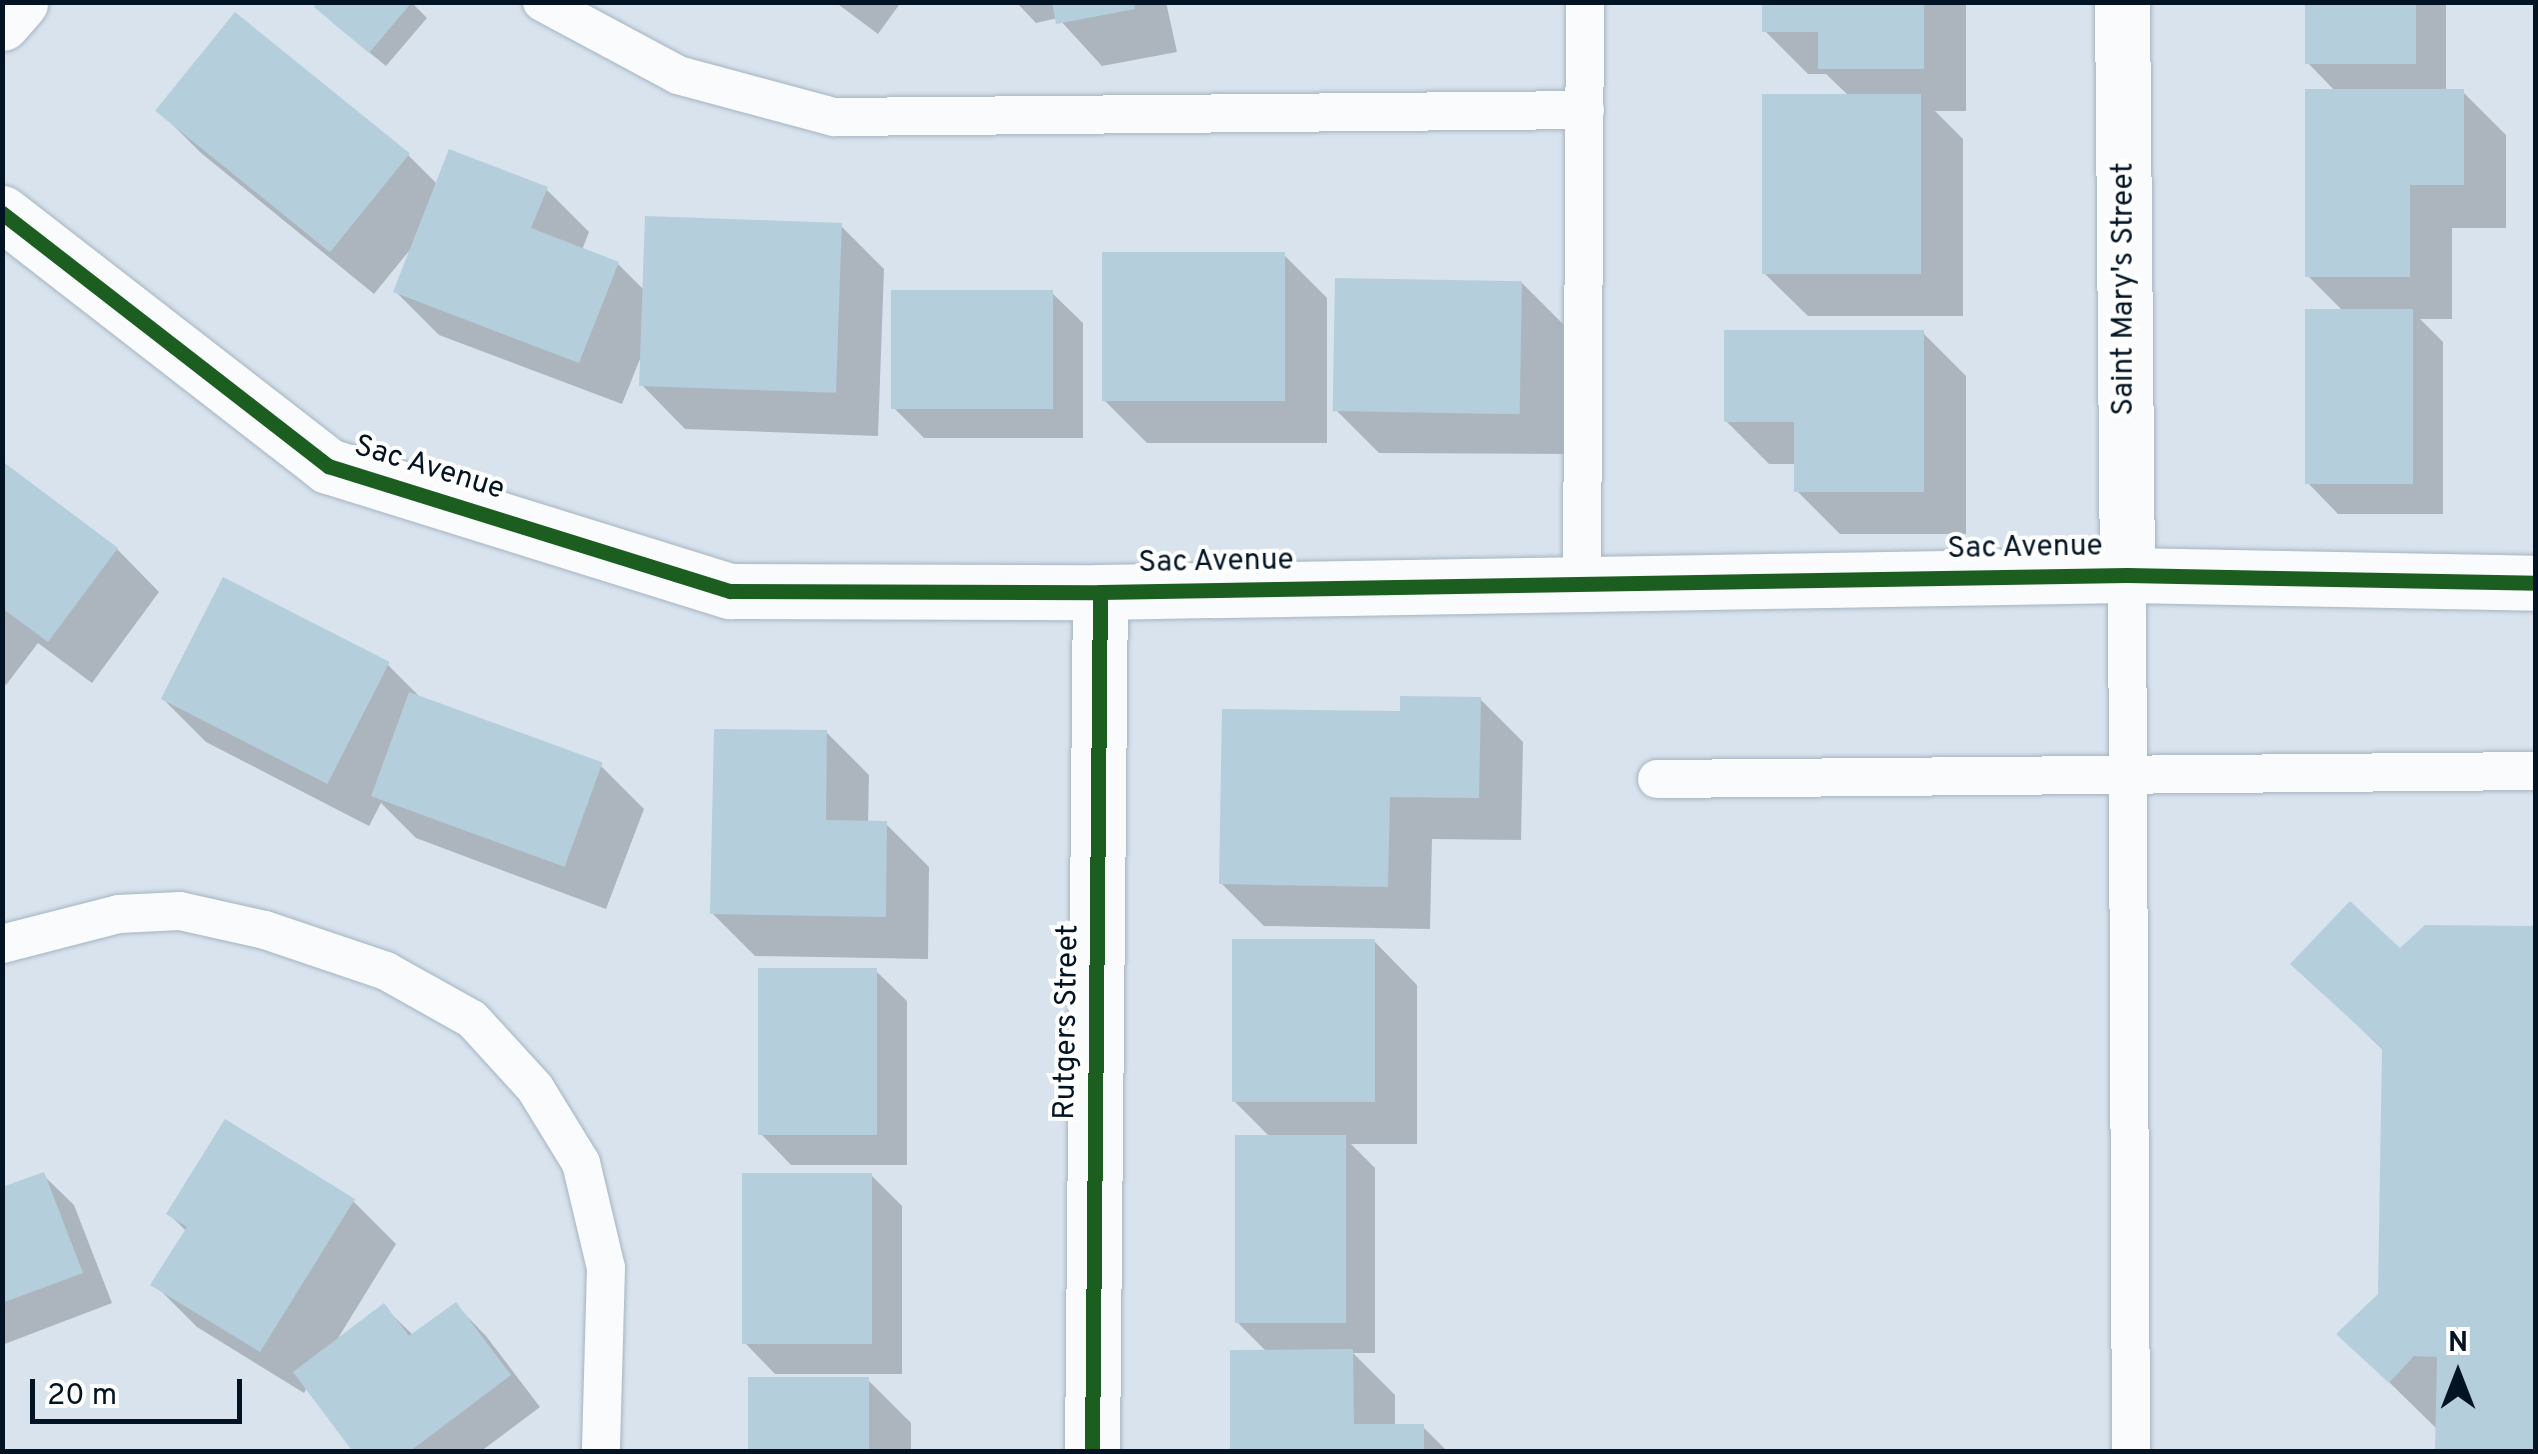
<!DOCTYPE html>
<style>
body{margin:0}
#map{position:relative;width:2538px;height:1454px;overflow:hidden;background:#d8e3ee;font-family:Overpass,sans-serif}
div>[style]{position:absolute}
.shadow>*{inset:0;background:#0003}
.building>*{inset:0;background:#b4cedb;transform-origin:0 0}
.roads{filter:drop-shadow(0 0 2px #a5b4c1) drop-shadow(0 0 2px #a5b4c1)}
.service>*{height:38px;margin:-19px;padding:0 19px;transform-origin:19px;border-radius:19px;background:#f9fbfc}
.minor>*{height:55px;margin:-27.5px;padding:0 27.5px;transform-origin:27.5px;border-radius:27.5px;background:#f9fbfc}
.tertiary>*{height:55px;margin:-27.5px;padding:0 27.5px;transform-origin:27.5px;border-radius:27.5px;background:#f9fbfc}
.cycleway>*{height:15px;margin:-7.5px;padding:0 7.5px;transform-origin:7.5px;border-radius:7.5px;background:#1b5e20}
span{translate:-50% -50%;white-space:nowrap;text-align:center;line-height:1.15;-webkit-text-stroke:8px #fff;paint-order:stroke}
.street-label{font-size:30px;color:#021424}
.frame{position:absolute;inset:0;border:5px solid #021424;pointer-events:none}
.north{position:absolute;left:2408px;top:1324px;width:100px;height:100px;-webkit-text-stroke:8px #fff;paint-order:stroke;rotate:0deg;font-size:28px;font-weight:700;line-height:40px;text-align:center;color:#021424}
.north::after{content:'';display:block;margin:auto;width:35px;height:45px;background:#021424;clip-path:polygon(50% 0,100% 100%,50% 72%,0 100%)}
.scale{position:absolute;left:30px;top:1379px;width:212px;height:45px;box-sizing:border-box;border:5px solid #021424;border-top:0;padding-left:12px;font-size:30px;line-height:35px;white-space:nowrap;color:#021424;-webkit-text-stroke:8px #fff;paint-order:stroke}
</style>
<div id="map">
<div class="shadow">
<div style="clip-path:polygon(321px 2px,412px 3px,427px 18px,386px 66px,332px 22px)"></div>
<div style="clip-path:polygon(835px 2px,901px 2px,878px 34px)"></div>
<div style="clip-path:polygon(1016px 2px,1166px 2px,1177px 52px,1102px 66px,1058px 18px,1036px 23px)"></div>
<div style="clip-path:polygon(1764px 2px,1966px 2px,1966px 111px,1935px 111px,1963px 139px,1963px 316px,1808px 316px,1764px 273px,1849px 96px,1826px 74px,1808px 74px,1764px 30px)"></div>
<div style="clip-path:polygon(2308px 2px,2446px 2px,2446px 92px,2463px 92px,2506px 135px,2506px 228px,2452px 228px,2452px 319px,2420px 319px,2443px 342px,2443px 514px,2338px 514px,2308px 483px,2343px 311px,2308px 276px,2336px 92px,2308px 63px)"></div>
<div style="clip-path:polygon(235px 15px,409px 156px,438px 185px,546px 189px,589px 232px,582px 250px,618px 264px,645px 291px,841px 226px,884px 269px,878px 436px,685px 429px,642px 385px,642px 354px,622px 404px,439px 335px,396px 292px,413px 246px,374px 294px,201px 153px,158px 110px)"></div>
<div style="clip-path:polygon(1284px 255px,1327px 298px,1327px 443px,1147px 443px,1104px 400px)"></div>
<div style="clip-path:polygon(1521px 282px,1564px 325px,1564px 454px,1379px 453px,1336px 410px)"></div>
<div style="clip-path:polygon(1052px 293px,1083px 323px,1083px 438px,924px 438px,894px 408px)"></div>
<div style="clip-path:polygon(1923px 333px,1966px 376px,1966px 534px,1840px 534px,1797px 491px,1797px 464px,1769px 464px,1726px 421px)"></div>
<div style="clip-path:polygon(2px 464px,117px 549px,159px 592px,92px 683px,38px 643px,6px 685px,2px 682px)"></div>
<div style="clip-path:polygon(388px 665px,423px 700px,601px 766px,644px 809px,606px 909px,416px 838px,381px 803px,369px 826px,206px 742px,163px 699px)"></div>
<div style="clip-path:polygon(1480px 699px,1523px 742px,1521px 840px,1432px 839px,1430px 929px,1264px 926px,1221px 883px,1403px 713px)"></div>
<div style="clip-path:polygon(826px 732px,869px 775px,868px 824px,886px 824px,929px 867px,928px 959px,755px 956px,712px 913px)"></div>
<div style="clip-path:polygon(2536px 928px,2438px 1430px,2340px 1334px,2380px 1295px,2384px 1051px,2294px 964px,2400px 952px)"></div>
<div style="clip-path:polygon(1374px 941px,1417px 985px,1417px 1144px,1351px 1144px,1375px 1168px,1375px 1353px,1353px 1353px,1395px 1395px,1395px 1427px,1423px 1427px,1448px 1452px,1233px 1452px,1268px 1353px,1237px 1322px,1271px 1138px,1234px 1101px)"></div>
<div style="clip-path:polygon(876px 971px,907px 1001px,907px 1165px,791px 1165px,761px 1134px)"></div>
<div style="clip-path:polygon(43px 1175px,74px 1205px,112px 1303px,2px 1345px,2px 1190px)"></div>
<div style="clip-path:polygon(871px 1175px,902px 1206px,902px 1374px,775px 1374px,745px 1343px)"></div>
<div style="clip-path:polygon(353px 1201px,396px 1244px,335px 1343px,384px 1307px,414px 1336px,456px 1305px,486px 1336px,540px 1407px,480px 1452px,356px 1452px,307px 1387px,304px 1393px,197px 1327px,154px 1284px,187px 1232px,169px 1214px)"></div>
<div style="clip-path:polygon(868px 1380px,911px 1423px,911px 1452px,751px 1452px)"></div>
</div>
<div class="building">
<div style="clip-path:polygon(317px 2px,412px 2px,369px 53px,314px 7px)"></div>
<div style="clip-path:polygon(1052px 2px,1134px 2px,1135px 9px,1056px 24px)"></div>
<div style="clip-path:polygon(1762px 2px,1924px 2px,1924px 69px,1818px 69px,1818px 32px,1762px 32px)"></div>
<div style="left:2305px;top:2px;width:111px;height:62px"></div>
<div style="left:235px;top:12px;width:225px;height:127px;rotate:39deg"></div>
<div style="clip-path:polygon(2305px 89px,2464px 89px,2464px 185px,2410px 185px,2410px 277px,2305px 277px)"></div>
<div style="left:1762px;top:94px;width:159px;height:180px"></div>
<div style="clip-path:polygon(449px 149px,548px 187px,531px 228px,619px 262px,579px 363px,393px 292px)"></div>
<div style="left:645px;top:216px;width:197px;height:170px;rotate:2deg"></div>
<div style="left:1102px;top:252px;width:183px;height:149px"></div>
<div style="left:1335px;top:278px;width:187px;height:133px;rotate:1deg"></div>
<div style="left:891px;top:290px;width:162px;height:119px"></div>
<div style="left:2305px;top:309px;width:108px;height:175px"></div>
<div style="clip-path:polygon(1724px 330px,1924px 330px,1924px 492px,1794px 492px,1794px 422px,1724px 422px)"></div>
<div style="clip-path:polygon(2px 461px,118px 548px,48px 642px,2px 608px)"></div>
<div style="left:223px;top:577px;width:187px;height:137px;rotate:27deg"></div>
<div style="left:409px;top:692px;width:206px;height:111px;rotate:20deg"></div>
<div style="clip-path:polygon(1400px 696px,1481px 697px,1479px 798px,1390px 797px,1388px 887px,1219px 884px,1222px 709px,1400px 711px)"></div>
<div style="clip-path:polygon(714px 729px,827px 730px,826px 820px,887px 821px,886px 917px,710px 914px)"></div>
<div style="clip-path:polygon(2350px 901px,2400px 948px,2425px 925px,2536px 926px,2536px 1452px,2435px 1452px,2437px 1357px,2414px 1356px,2389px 1383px,2336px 1334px,2378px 1294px,2382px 1048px,2290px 964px)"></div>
<div style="left:1232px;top:939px;width:143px;height:163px"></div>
<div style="left:758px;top:968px;width:119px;height:167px"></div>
<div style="clip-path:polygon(225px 1119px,355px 1199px,260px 1352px,150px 1285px,187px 1227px,166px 1214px)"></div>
<div style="left:1235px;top:1135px;width:111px;height:188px"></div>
<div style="clip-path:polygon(44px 1172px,83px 1273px,2px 1303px,2px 1187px)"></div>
<div style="left:742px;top:1173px;width:130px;height:171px"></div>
<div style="clip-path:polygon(456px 1302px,511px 1375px,409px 1452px,353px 1452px,293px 1372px,384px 1303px,409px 1336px)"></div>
<div style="clip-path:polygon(1353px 1349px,1354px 1424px,1424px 1424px,1424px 1452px,1230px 1452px,1230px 1350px)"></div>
<div style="left:748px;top:1377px;width:121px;height:75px"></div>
</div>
<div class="roads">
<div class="service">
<div style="left:542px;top:2px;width:154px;rotate:28.2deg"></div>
<div style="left:678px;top:75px;width:162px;rotate:15.1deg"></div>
<div style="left:834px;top:117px;width:751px;rotate:-0.53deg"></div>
<div style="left:2127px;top:575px;width:877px;rotate:89.74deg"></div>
<div style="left:1582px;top:585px;width:583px;rotate:-89.71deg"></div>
<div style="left:1657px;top:779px;width:879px;rotate:-0.52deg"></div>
<div style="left:2px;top:944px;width:121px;rotate:-14.4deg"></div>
<div style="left:119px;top:914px;width:61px;rotate:-2.8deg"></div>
<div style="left:180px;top:911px;width:87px;rotate:12.6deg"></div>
<div style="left:265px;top:930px;width:128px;rotate:18.7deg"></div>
<div style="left:386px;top:971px;width:98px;rotate:29.2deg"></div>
<div style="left:472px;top:1019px;width:93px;rotate:47.6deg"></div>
<div style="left:535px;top:1088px;width:88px;rotate:58.5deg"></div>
<div style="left:581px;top:1163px;width:108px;rotate:76.6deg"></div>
<div style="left:606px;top:1268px;width:184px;rotate:91.6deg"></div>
</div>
<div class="minor">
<div style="left:2122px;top:2px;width:573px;rotate:89.5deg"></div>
<div style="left:2px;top:213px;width:413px;rotate:37.8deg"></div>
<div style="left:328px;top:466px;width:421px;rotate:17.3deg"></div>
<div style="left:730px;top:591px;width:370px;rotate:0.2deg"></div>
<div style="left:1100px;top:592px;width:1027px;rotate:-0.95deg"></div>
<div style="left:2127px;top:575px;width:409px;rotate:1.1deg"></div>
<div style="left:1092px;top:1452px;width:860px;rotate:-89.47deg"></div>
</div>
<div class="tertiary">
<div style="left:2px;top:23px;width:28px;rotate:-49deg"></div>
</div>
</div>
<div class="cycleway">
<div style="left:2px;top:213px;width:413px;rotate:37.8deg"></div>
<div style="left:328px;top:466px;width:421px;rotate:17.3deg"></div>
<div style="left:730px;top:591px;width:370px;rotate:0.2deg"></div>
<div style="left:1100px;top:592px;width:1027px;rotate:-0.95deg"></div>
<div style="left:2127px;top:575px;width:409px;rotate:1.1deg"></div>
<div style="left:1092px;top:1452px;width:860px;rotate:-89.47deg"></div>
</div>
<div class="street-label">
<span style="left:2125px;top:289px;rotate:-90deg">Saint Mary's Street</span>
<span style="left:429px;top:469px;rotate:17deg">Sac Avenue</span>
<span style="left:2025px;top:549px;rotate:-1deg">Sac Avenue</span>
<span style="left:1216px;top:563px;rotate:-1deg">Sac Avenue</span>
<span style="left:1068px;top:1022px;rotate:-89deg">Rutgers Street</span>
</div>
<div class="frame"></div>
<div class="north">N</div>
<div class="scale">20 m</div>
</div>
